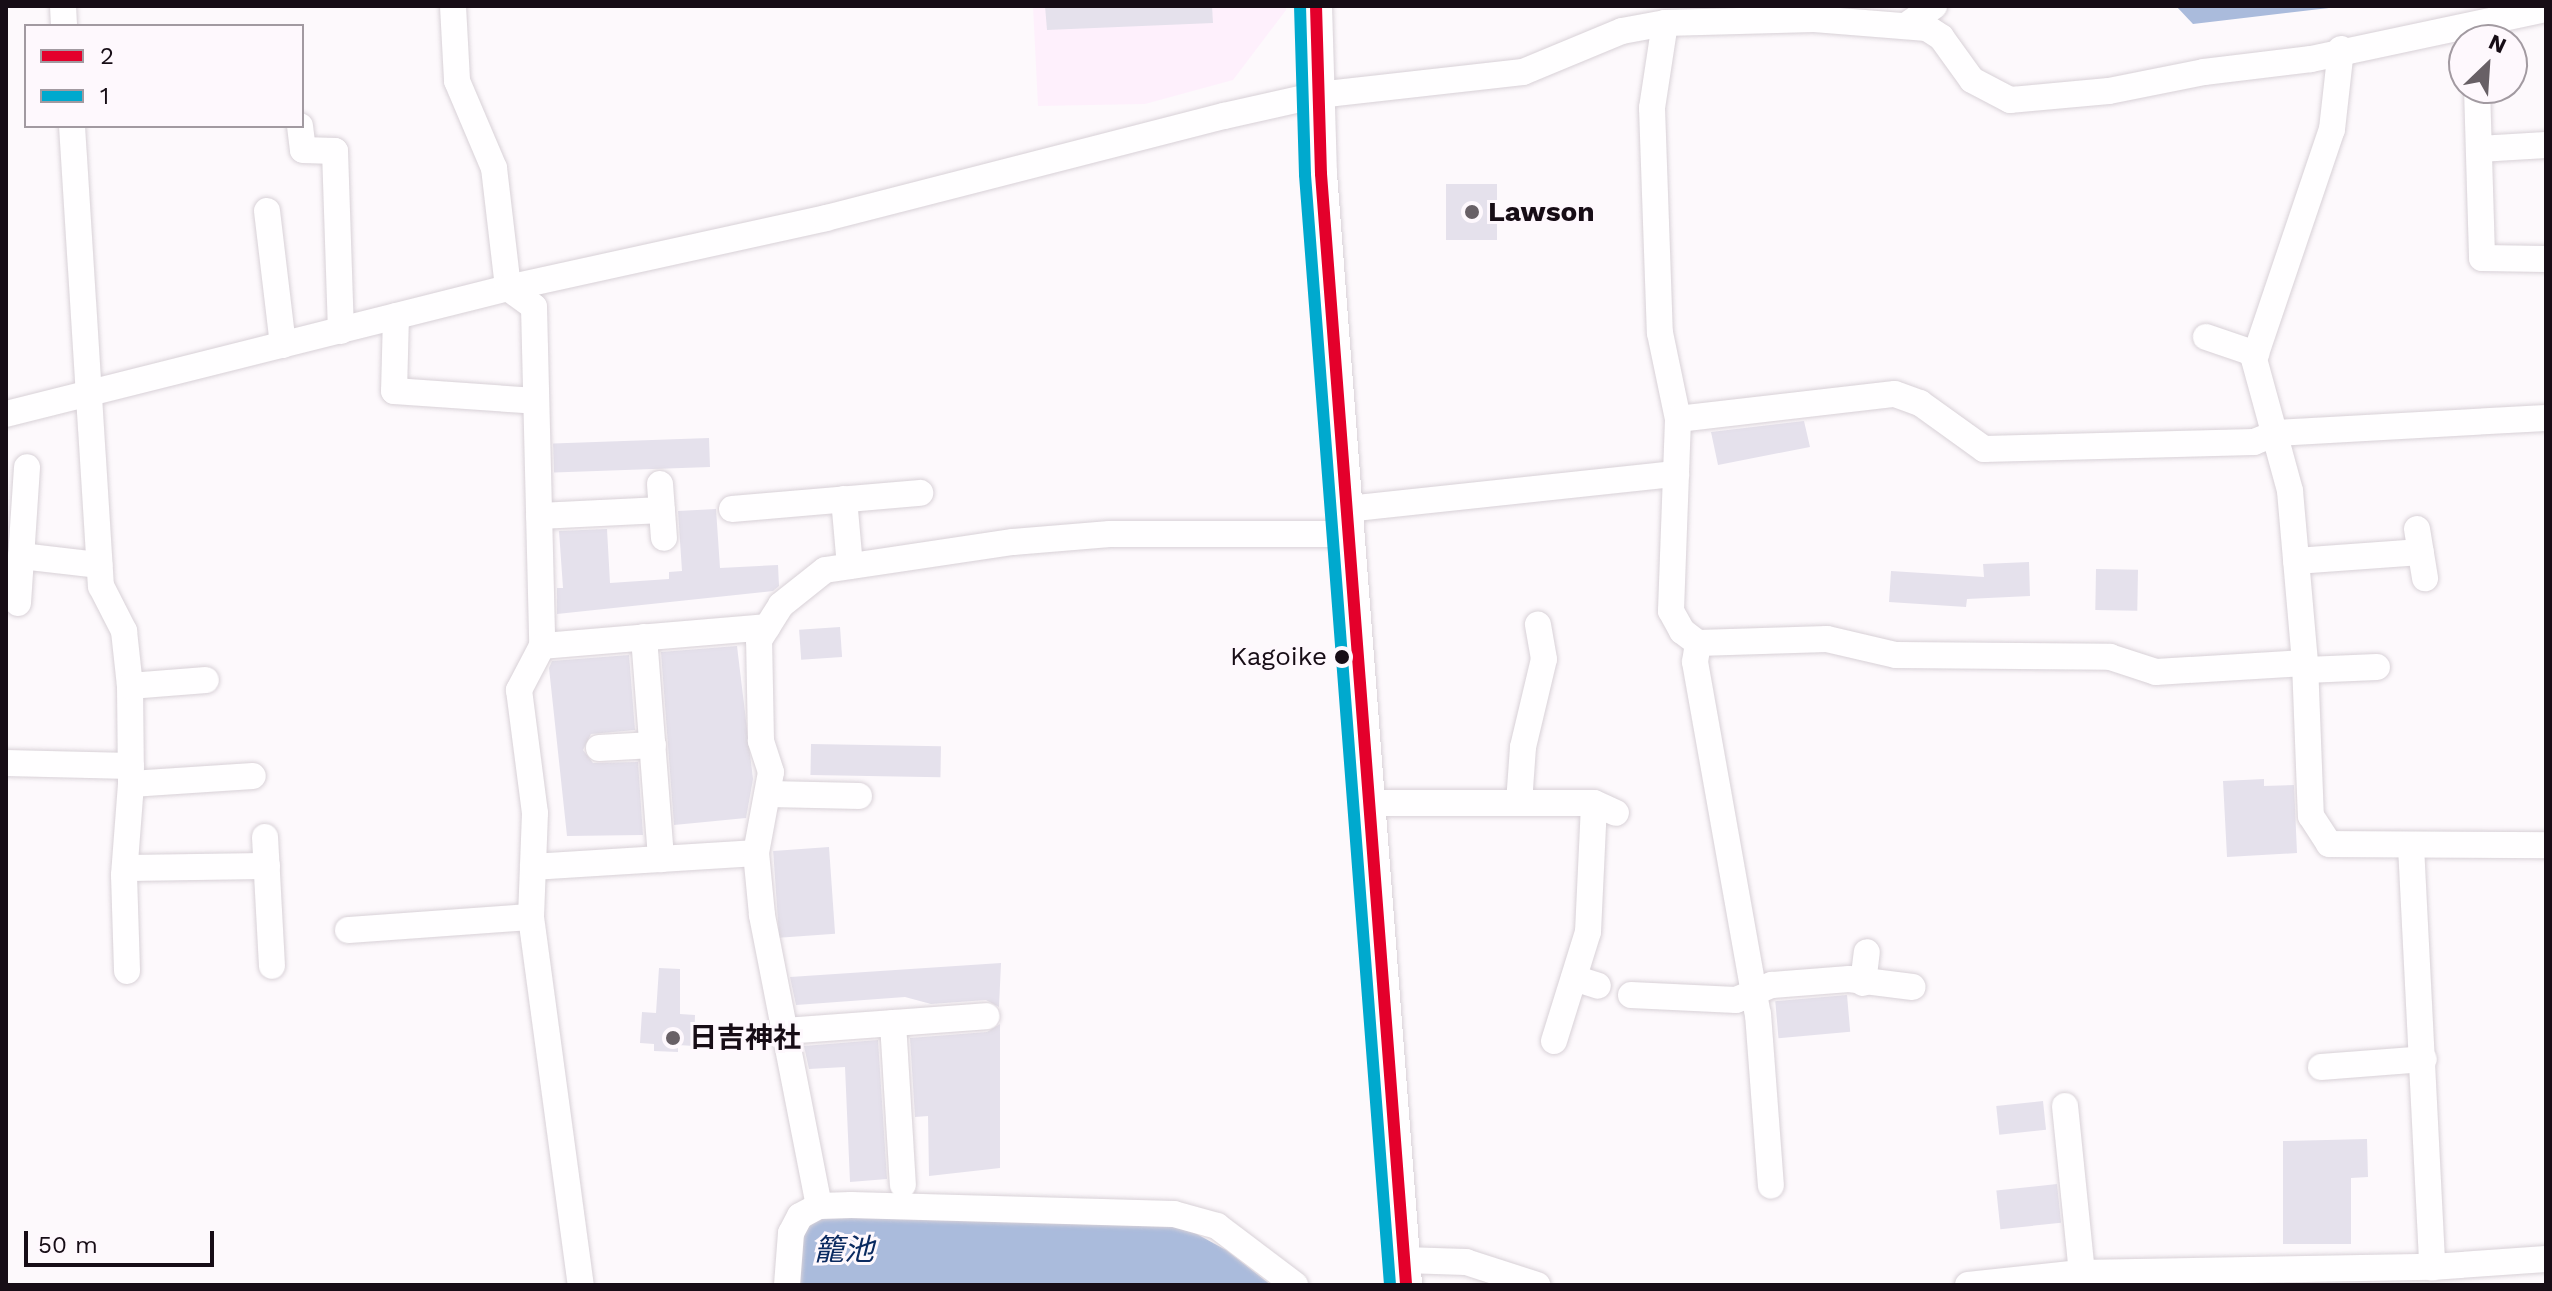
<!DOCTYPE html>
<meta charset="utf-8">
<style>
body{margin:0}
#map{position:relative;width:2552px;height:1291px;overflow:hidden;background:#fdf9fc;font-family:"Work Sans","Noto Sans JP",sans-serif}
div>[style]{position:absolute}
.built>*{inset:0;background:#fef0fc}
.water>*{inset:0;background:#aabbdc}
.building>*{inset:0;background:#e5e1ec;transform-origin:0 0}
.roads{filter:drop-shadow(0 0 2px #d8d1d7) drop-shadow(0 0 2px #d8d1d7)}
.minor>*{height:26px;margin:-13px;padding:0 13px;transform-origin:13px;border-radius:13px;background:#fffeff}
.major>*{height:32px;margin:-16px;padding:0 16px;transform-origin:16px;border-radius:16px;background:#fffeff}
.bus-1>*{height:12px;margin:-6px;padding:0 6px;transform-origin:6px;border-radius:6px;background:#e4002b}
.bus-2>*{height:12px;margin:-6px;padding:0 6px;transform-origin:6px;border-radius:6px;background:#00a9ce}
.dots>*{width:22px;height:22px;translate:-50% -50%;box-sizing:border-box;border:4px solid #fef8fd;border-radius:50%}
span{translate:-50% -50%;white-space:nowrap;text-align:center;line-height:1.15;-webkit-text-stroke:6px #fef8fd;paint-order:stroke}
.bus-label{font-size:26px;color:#170d16}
.right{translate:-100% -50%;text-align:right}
.poi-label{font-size:28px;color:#170d16;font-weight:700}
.left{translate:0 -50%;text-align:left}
.water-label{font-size:30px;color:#0a2a60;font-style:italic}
.frame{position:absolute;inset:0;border:8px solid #170d16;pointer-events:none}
.legend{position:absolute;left:24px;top:24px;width:280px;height:104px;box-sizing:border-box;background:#fef8fd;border:2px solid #a29aa1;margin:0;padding:10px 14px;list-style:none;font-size:24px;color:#170d16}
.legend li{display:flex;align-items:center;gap:16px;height:40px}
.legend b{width:40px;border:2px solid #a29aa1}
.north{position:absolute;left:2448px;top:24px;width:80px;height:80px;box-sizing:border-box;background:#fef8fd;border:2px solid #a29aa1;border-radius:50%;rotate:25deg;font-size:22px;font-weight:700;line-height:32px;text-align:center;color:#170d16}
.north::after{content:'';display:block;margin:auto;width:28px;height:36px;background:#686066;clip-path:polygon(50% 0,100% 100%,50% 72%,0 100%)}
.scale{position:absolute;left:24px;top:1231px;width:190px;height:36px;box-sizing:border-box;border:4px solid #170d16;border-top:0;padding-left:10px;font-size:24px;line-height:28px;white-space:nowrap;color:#170d16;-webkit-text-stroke:6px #fef8fd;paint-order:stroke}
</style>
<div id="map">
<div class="built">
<div style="clip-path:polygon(1033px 6px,1286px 6px,1286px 10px,1233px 80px,1145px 104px,1038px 106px)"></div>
</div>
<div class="water">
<div style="clip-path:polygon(2176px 6px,2346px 6px,2193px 24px)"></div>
<div style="clip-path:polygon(819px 1216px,1184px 1227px,1226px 1250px,1271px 1285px,791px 1285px,795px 1232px)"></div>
</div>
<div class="building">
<div style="clip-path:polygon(1045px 6px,1212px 6px,1213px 23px,1047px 30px)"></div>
<div style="left:1446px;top:184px;width:51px;height:56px"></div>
<div style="clip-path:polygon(1804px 421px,1810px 447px,1718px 465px,1711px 432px)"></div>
<div style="left:709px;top:438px;width:29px;height:156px;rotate:88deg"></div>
<div style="clip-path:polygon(716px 509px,720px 568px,778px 565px,779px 586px,773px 591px,557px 614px,557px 588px,563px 588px,559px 531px,607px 529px,610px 583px,669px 579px,669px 572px,682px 571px,678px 511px)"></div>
<div style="clip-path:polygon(2029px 562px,2030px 596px,1967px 599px,1966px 607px,1889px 602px,1891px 571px,1984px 577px,1983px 564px)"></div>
<div style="left:2096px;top:569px;width:42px;height:41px;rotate:1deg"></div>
<div style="left:840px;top:627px;width:30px;height:41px;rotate:86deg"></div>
<div style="clip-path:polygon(737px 646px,753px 779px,746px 818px,674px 825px,661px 652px)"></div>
<div style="clip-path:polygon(629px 655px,635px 730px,591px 734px,583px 750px,593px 763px,638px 762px,643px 835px,567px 836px,549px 668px,552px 661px)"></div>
<div style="left:811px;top:744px;width:130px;height:31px;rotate:1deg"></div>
<div style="clip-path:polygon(2264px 779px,2264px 786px,2294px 785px,2297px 853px,2227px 857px,2223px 781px)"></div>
<div style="left:829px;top:847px;width:87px;height:56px;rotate:86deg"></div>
<div style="clip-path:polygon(1001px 963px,999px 1007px,986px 1000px,931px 1004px,905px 997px,796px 1005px,790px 977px)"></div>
<div style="clip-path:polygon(659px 968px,680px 969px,680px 1014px,695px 1015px,694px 1046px,678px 1045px,678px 1052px,654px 1051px,654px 1044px,640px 1043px,642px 1012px,656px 1013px)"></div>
<div style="left:1847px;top:995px;width:37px;height:72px;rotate:85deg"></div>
<div style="clip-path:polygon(1000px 1024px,1000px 1168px,929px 1176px,928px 1116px,915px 1117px,910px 1038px,987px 1032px)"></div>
<div style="clip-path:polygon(878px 1040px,887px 1179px,850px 1182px,845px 1067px,809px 1069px,804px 1046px)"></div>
<div style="left:2043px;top:1101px;width:29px;height:47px;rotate:84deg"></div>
<div style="clip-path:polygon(2367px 1139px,2368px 1177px,2351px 1178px,2351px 1244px,2283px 1244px,2283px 1141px)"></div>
<div style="left:2057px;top:1184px;width:39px;height:61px;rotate:84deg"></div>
</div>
<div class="roads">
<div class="minor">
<div style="left:63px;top:6px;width:20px;rotate:87deg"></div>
<div style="left:453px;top:6px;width:75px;rotate:86.9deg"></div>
<div style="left:457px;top:81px;width:95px;rotate:67deg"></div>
<div style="left:494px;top:168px;width:121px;rotate:83.3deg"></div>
<div style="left:508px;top:288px;width:32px;rotate:36deg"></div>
<div style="left:534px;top:307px;width:339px;rotate:88.6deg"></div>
<div style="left:542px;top:646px;width:50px;rotate:117.6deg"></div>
<div style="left:519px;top:690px;width:124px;rotate:82.6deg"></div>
<div style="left:535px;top:813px;width:104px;rotate:92.2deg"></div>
<div style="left:531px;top:917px;width:371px;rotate:82.3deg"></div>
<div style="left:1665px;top:23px;width:86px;rotate:98.7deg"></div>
<div style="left:1652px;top:108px;width:225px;rotate:88deg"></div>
<div style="left:1660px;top:333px;width:88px;rotate:78.2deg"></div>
<div style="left:1678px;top:419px;width:218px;rotate:-6.6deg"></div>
<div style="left:1895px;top:394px;width:27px;rotate:20deg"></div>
<div style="left:1920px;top:403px;width:79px;rotate:35.7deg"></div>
<div style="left:1984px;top:449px;width:270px;rotate:-1.5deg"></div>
<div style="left:2254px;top:442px;width:24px;rotate:-22deg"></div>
<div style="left:2276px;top:433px;width:270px;rotate:-3.2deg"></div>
<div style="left:1907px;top:25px;width:33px;rotate:-35deg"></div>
<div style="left:2341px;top:49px;width:81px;rotate:96.4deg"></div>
<div style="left:2332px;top:129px;width:243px;rotate:108.7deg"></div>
<div style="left:2254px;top:359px;width:137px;rotate:74.7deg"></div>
<div style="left:2290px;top:491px;width:173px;rotate:85deg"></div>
<div style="left:2305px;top:663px;width:153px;rotate:87.8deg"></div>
<div style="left:2311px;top:816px;width:33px;rotate:57deg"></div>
<div style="left:2329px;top:844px;width:217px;rotate:0.3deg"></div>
<div style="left:2477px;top:88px;width:170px;rotate:88.3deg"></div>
<div style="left:2482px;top:258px;width:64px;rotate:0.9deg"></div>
<div style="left:72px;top:126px;width:461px;rotate:86.4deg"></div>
<div style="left:101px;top:586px;width:51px;rotate:62.9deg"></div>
<div style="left:124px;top:631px;width:55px;rotate:83.8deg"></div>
<div style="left:130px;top:686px;width:98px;rotate:89.4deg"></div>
<div style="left:131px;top:784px;width:91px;rotate:94.4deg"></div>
<div style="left:124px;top:875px;width:96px;rotate:88.2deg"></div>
<div style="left:300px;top:126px;width:24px;rotate:83deg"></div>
<div style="left:303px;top:150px;width:32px;rotate:2deg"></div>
<div style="left:335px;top:151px;width:180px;rotate:88.1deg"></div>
<div style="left:2479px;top:149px;width:67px;rotate:-3.4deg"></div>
<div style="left:267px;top:211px;width:135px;rotate:83.2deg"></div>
<div style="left:396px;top:316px;width:75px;rotate:91.5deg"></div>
<div style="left:394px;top:391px;width:142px;rotate:4deg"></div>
<div style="left:2206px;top:337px;width:53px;rotate:18.8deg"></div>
<div style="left:6px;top:414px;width:518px;rotate:-14.09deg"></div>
<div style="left:508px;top:288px;width:326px;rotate:-12.4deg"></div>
<div style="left:826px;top:218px;width:411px;rotate:-14.4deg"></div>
<div style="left:1224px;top:116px;width:96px;rotate:-12.6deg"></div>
<div style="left:1318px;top:95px;width:206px;rotate:-6.4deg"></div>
<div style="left:1523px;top:72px;width:107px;rotate:-22.5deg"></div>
<div style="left:1622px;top:31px;width:44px;rotate:-10.5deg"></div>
<div style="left:1665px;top:23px;width:149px;rotate:-1.5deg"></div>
<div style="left:1814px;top:19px;width:113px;rotate:4.6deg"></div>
<div style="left:1927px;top:28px;width:17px;rotate:33deg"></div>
<div style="left:1941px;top:37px;width:53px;rotate:54.2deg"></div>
<div style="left:1972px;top:80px;width:43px;rotate:27.8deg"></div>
<div style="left:2010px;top:100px;width:99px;rotate:-5.2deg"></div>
<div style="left:2109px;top:91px;width:97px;rotate:-11.3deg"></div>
<div style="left:2204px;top:72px;width:108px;rotate:-6.9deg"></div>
<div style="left:2311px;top:59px;width:240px;rotate:-12deg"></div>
<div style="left:1676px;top:474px;width:55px;rotate:-87.9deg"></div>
<div style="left:660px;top:484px;width:54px;rotate:85.8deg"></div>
<div style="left:844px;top:499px;width:67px;rotate:84.9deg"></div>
<div style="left:732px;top:509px;width:189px;rotate:-4.9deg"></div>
<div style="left:1347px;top:509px;width:331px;rotate:-6.1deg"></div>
<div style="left:1676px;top:474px;width:137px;rotate:92.1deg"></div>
<div style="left:1671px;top:611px;width:23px;rotate:61deg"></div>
<div style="left:1682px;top:631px;width:20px;rotate:37deg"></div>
<div style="left:1698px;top:643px;width:129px;rotate:-1.8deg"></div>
<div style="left:1827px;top:639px;width:71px;rotate:13.1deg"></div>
<div style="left:1896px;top:655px;width:214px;rotate:0.5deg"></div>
<div style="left:2110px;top:657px;width:48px;rotate:18.1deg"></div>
<div style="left:2156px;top:672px;width:149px;rotate:-3.5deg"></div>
<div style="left:539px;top:516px;width:123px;rotate:-2.8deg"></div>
<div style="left:2417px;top:529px;width:50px;rotate:80.7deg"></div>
<div style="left:21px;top:556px;width:79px;rotate:6.6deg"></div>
<div style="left:2296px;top:561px;width:125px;rotate:-4.1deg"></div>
<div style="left:18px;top:603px;width:136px;rotate:-86.2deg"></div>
<div style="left:644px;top:637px;width:223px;rotate:85.6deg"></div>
<div style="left:1698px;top:643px;width:19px;rotate:99deg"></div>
<div style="left:1695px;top:662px;width:358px;rotate:79.9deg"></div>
<div style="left:1758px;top:1014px;width:172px;rotate:85.7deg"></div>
<div style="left:542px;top:646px;width:226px;rotate:-4.8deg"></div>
<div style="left:2306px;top:670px;width:71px;rotate:-2.4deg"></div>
<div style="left:130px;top:686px;width:76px;rotate:-4.5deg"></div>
<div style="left:599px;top:748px;width:54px;rotate:-3.2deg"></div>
<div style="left:6px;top:763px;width:125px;rotate:1.4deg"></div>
<div style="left:131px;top:784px;width:122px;rotate:-3.8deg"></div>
<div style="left:770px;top:794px;width:89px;rotate:1.3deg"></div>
<div style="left:1368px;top:803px;width:226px"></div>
<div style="left:1594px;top:803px;width:24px;rotate:24deg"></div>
<div style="left:1519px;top:803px;width:56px;rotate:-85.9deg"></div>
<div style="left:1523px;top:747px;width:90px;rotate:-76.6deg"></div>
<div style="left:1544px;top:659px;width:35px;rotate:-100deg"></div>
<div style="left:265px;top:837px;width:129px;rotate:86.9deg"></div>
<div style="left:2411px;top:846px;width:422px;rotate:87.1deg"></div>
<div style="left:533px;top:867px;width:223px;rotate:-3.6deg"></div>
<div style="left:125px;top:868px;width:142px;rotate:-0.8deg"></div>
<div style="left:348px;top:930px;width:183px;rotate:-4.1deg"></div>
<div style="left:1574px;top:978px;width:25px;rotate:18deg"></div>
<div style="left:1863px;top:983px;width:31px;rotate:-83deg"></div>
<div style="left:1631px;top:995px;width:105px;rotate:2.7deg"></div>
<div style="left:1736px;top:1000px;width:39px;rotate:-23deg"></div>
<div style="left:1772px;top:985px;width:77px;rotate:-4.5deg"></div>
<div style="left:1849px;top:979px;width:64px;rotate:7.2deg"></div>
<div style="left:893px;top:1023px;width:162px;rotate:86.5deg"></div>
<div style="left:784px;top:1031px;width:203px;rotate:-4.2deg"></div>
<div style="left:1554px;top:1041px;width:114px;rotate:-72.7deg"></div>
<div style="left:1588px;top:932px;width:129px;rotate:-87.3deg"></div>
<div style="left:2321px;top:1067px;width:103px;rotate:-4.4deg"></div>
<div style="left:2065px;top:1106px;width:168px;rotate:84.2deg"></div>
<div style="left:819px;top:1206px;width:297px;rotate:-101.1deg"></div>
<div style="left:762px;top:915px;width:62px;rotate:-95.5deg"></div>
<div style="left:756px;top:853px;width:82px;rotate:-79.5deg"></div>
<div style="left:771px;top:772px;width:33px;rotate:-108deg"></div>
<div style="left:761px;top:741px;width:101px;rotate:-91.1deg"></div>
<div style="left:759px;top:640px;width:41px;rotate:-57.8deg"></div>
<div style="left:781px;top:605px;width:56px;rotate:-38.5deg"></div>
<div style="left:825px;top:570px;width:190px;rotate:-8.5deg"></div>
<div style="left:1013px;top:542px;width:97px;rotate:-4.7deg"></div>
<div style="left:1110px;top:534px;width:238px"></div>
<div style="left:1404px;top:1260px;width:62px;rotate:1.8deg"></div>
<div style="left:1466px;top:1262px;width:75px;rotate:17.9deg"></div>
<div style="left:787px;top:1285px;width:52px;rotate:-85.6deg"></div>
<div style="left:791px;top:1233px;width:19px;rotate:-62deg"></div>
<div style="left:800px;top:1216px;width:21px;rotate:-28deg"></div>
<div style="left:819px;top:1206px;width:32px;rotate:-2deg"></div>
<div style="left:851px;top:1205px;width:323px;rotate:1.6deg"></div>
<div style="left:1174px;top:1214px;width:45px;rotate:15.6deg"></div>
<div style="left:1217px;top:1226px;width:98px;rotate:37.1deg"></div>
<div style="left:1968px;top:1285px;width:113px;rotate:-6.1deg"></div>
<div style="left:2080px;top:1273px;width:352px;rotate:-1deg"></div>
<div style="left:2432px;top:1267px;width:114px;rotate:-4deg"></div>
</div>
<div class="major">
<div style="left:1316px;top:6px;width:168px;rotate:88.3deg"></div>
<div style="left:1321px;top:174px;width:1114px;rotate:85.62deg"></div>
</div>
</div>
<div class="bus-1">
<div style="left:1316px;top:6px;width:168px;rotate:88.3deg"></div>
<div style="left:1321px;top:174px;width:1114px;rotate:85.62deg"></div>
</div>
<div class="bus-2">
<div style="left:1300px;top:6px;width:169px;rotate:88.3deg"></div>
<div style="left:1305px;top:175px;width:1113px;rotate:85.62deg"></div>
</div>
<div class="dots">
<div style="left:1472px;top:212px;background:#686066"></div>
<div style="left:1342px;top:657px;background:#170d16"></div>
<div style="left:673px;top:1038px;background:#686066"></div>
</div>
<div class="bus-label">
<span class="right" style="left:1327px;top:657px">Kagoike</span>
</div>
<div class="poi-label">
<span class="left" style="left:1488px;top:212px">Lawson</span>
<span class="left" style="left:689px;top:1038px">日吉神社</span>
</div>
<div class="water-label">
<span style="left:844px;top:1250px">籠池</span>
</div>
<div class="frame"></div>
<ul class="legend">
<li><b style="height:10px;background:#e4002b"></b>2</li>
<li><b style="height:10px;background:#00a9ce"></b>1</li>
</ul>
<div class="north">N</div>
<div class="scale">50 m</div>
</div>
